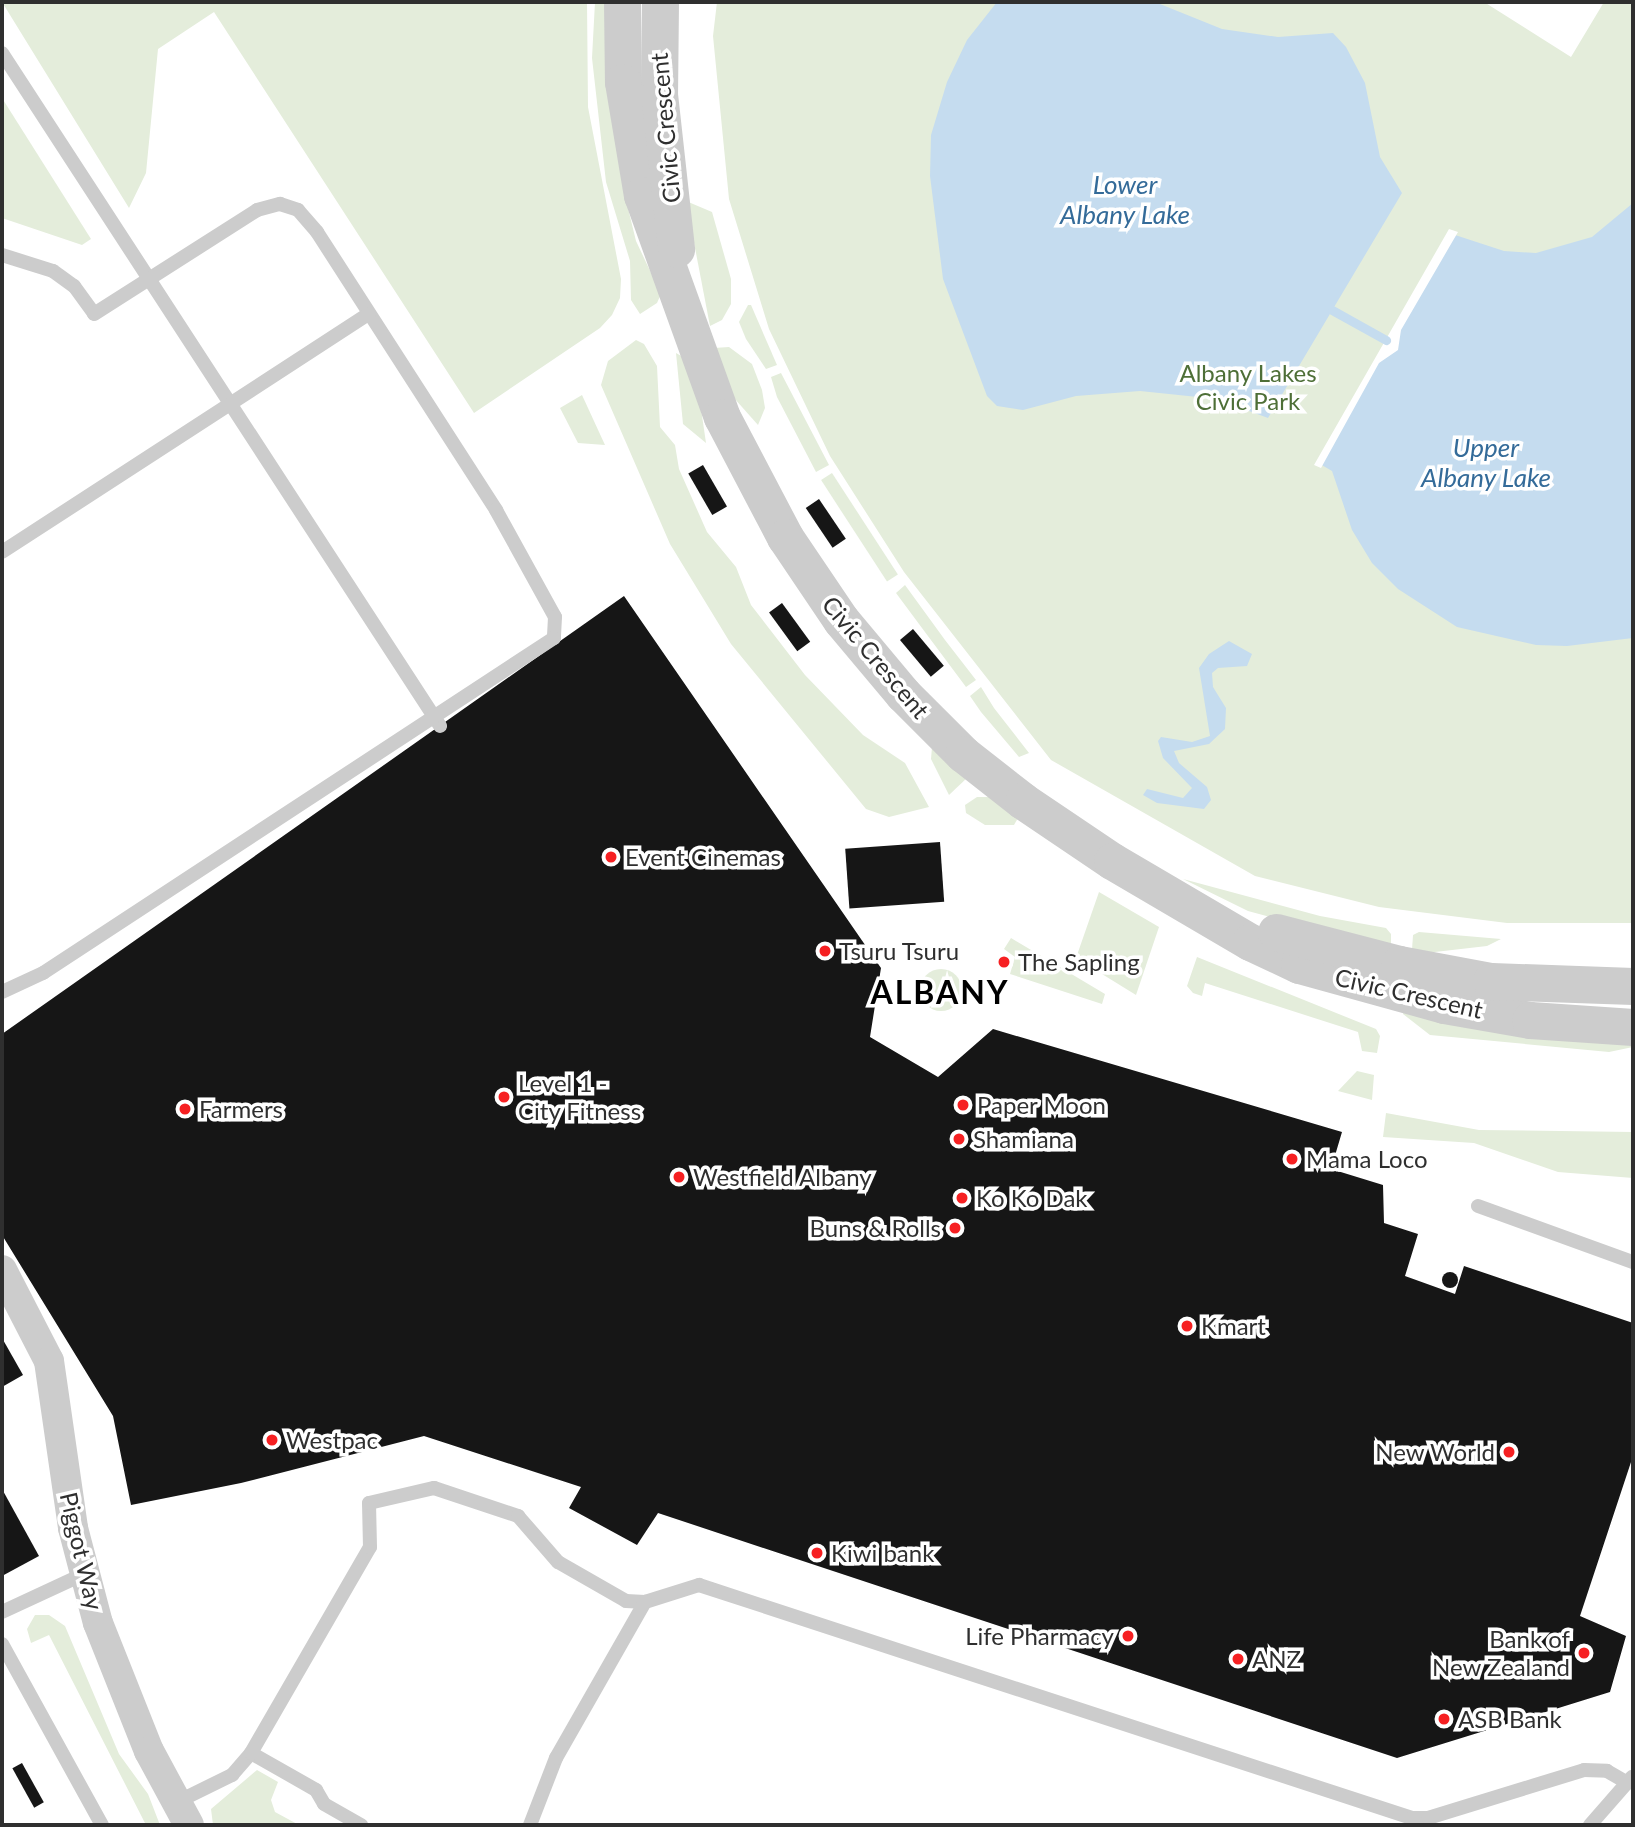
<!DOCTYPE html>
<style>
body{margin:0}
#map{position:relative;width:1635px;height:1827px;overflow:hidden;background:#fff;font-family:Lato,sans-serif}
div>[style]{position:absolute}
.green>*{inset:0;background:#e4eddb;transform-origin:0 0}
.round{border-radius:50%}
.water>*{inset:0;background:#c5dcef}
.pier>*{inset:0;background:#fff}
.stream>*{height:9px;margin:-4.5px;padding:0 4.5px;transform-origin:4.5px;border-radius:4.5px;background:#c5dcef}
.building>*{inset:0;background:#161616;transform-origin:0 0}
.service>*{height:14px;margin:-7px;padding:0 7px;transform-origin:7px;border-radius:7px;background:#ccc}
.minor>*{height:30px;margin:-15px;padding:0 15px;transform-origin:15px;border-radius:15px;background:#ccc}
.tertiary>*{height:37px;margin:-18.5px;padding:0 18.5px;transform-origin:18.5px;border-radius:18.5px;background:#ccc}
.dots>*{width:19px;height:19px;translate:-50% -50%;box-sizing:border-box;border:4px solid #fff;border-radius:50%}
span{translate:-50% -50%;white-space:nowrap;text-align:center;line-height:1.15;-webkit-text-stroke:7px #fff;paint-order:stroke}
.street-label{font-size:24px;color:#2f2f2f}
.park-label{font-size:24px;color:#4e6f37}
.poi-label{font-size:24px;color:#2f2f2f}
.left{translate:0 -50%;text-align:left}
.right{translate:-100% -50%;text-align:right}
.water-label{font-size:26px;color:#346b99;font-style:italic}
.district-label{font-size:32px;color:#000;font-weight:700;letter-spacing:2px}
.frame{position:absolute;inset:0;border:4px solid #2f2f2f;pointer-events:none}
</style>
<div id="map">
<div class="green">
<div style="clip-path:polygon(2px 2px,587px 2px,588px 107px,621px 279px,620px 298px,612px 315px,600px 328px,474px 413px,214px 12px,158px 49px,146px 173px,129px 208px)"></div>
<div style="clip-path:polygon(595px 2px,606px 2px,609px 102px,624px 192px,636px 241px,661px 294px,657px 303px,640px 314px,631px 300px,630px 261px,606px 182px,592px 58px)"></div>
<div style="clip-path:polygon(717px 2px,1484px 2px,1571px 57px,1604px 2px,1633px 2px,1633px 923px,1507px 923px,1379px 907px,1255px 876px,1051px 760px,904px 572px,830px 456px,769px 329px,729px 199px,713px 36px)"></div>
<div style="clip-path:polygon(2px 98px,91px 239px,82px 245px,2px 218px)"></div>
<div style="clip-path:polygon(686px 201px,712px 212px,731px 279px,731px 304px,722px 320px,710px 326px)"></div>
<div style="clip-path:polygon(748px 305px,751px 305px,777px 365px,766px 369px,746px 339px,739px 322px)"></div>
<div style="clip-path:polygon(636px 340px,644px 344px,657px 366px,660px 427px,675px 445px,679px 469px,707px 532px,736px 567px,751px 605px,805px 675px,863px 735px,905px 763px,929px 807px,889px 817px,866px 809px,731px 644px,670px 544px,601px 385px,608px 361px)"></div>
<div style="clip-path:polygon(729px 347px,752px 364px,762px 390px,765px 408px,758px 425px,734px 398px,714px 348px)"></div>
<div style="clip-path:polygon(676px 353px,683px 357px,700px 402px,706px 443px,683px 424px)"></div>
<div style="clip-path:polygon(781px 373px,829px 465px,816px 472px,777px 397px,771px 377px)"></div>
<div style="clip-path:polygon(582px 395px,605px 445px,578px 443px,560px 408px)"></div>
<div style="left:832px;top:473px;width:121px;height:13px;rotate:57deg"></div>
<div style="clip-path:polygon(905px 585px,945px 640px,976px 680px,966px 687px,919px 624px,896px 593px)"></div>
<div style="clip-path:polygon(981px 687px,994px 708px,1029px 753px,1019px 757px,981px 712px,970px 696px)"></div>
<div style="clip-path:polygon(932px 747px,968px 777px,949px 795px,931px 759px)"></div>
<div style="clip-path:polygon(977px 797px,990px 797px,1018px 818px,1014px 825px,985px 825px,966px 813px,965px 805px)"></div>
<div style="clip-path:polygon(1183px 879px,1320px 916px,1386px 928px,1391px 934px,1391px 949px,1248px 911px)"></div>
<div style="clip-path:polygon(1099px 892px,1159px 927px,1136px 995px,1076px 958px)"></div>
<div style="clip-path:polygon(1419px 932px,1501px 939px,1487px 946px,1426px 953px,1412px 950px,1413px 935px)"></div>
<div style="clip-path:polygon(1011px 938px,1105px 994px,1102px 1004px,1010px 974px,1015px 957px,1004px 949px)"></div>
<div style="clip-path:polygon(1197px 957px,1376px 1029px,1380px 1036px,1377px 1053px,1362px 1051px,1358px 1032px,1205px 983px,1202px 996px,1193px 993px,1187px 986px)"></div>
<div class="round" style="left:920px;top:969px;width:42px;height:42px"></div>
<div style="clip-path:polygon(1405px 1005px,1633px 1039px,1633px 1047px,1609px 1052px,1430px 1035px,1403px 1014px)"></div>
<div style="clip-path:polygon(1357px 1071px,1374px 1075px,1372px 1100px,1338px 1091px)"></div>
<div style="clip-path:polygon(1386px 1113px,1479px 1130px,1633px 1132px,1633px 1178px,1558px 1172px,1474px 1143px,1383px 1137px)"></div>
<div style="clip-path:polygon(35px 1615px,49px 1615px,65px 1626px,119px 1754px,148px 1794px,160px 1825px,146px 1825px,49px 1635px,31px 1643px,27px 1629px)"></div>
<div style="clip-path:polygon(257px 1770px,278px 1782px,271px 1800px,275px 1812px,299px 1825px,213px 1825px,211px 1809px)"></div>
</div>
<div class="water">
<div style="clip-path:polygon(997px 2px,1155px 2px,1222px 29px,1278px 37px,1333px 33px,1346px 47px,1365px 83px,1380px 157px,1402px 193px,1268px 418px,1217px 399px,1140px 391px,1076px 396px,1023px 410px,997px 406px,987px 396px,943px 279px,930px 176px,931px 135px,947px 82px,967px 40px)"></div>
<div style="clip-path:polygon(1633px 203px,1633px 638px,1567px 646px,1536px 645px,1457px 627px,1398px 589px,1372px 563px,1352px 530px,1332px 471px,1320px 464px,1449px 233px,1504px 251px,1536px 253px,1592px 237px)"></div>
<div style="clip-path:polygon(1229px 641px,1252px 654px,1247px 666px,1218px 668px,1212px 673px,1213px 687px,1226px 708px,1225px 729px,1209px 744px,1174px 751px,1179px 763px,1207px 787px,1211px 800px,1204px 809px,1157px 803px,1143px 795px,1147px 789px,1183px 798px,1192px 788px,1163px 758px,1158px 741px,1161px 737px,1192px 742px,1210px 736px,1199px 668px,1209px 654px)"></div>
</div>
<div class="pier">
<div style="clip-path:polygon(1449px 229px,1458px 232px,1401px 330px,1398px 350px,1379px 363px,1321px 468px,1314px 465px)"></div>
</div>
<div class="stream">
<div style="left:1332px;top:310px;width:62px;rotate:29.1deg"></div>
</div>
<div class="building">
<div style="left:703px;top:465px;width:48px;height:17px;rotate:60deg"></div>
<div style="left:819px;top:499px;width:48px;height:16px;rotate:56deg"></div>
<div style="clip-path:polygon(624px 596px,881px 968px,870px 1037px,938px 1077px,993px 1029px,1342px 1132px,1331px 1169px,1383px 1185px,1384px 1223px,1418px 1234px,1405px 1276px,1455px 1294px,1464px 1266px,1633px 1323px,1633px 1456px,1580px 1616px,1626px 1636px,1610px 1692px,1397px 1758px,658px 1513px,637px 1545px,569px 1508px,581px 1487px,424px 1436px,241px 1483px,131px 1505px,113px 1416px,2px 1235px,2px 1034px)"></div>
<div style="left:782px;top:603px;width:48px;height:16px;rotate:54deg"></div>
<div style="left:913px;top:629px;width:48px;height:17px;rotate:50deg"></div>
<div style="left:940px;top:842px;width:60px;height:95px;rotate:86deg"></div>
<div class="round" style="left:1442px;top:1272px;width:16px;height:16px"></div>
<div style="clip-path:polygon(2px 1338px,23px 1375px,2px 1387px)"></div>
<div style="clip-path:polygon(2px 1489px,39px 1556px,2px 1576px)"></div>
<div style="left:22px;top:1763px;width:45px;height:11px;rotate:61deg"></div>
</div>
<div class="service">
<div style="left:2px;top:53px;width:803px;rotate:56.94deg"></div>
<div style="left:2px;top:255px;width:53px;rotate:17.4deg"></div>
<div style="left:53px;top:271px;width:26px;rotate:36deg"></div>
<div style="left:74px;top:286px;width:34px;rotate:54deg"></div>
<div style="left:94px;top:314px;width:193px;rotate:-32.5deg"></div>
<div style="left:257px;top:210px;width:24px;rotate:-15deg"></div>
<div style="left:280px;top:204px;width:19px;rotate:18deg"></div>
<div style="left:298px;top:210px;width:29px;rotate:49deg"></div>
<div style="left:317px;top:232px;width:331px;rotate:57.2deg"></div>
<div style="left:496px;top:510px;width:122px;rotate:61.1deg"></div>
<div style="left:555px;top:617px;width:21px;rotate:93deg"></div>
<div style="left:554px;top:638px;width:611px;rotate:146.75deg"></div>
<div style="left:43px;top:973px;width:45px;rotate:155.1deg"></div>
<div style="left:2px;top:552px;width:437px;rotate:-33deg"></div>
<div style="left:1478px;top:1206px;width:165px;rotate:19.9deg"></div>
<div style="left:2px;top:1612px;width:90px;rotate:-24.9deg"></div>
<div style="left:2px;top:1644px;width:207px;rotate:61.1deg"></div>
<div style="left:251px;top:1753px;width:75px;rotate:29.6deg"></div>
<div style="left:316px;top:1790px;width:16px;rotate:60deg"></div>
<div style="left:324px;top:1804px;width:43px;rotate:29.6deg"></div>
<div style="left:175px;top:1803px;width:64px;rotate:-26.2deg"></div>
<div style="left:232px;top:1775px;width:29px;rotate:-49deg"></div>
<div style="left:251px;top:1753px;width:238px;rotate:-60deg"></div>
<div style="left:370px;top:1547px;width:44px;rotate:-91.3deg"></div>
<div style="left:369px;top:1503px;width:67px;rotate:-13deg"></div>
<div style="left:434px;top:1488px;width:89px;rotate:18.4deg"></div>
<div style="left:518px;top:1516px;width:61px;rotate:49deg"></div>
<div style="left:558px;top:1562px;width:78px;rotate:29.8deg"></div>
<div style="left:626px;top:1601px;width:19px;rotate:3deg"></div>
<div style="left:645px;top:1602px;width:57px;rotate:-17.5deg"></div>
<div style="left:699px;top:1585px;width:750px;rotate:18.1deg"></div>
<div style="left:1412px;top:1818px;width:16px"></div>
<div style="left:1428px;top:1818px;width:163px;rotate:-17.1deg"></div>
<div style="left:1584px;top:1770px;width:23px;rotate:2deg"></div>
<div style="left:1607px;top:1771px;width:24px;rotate:30deg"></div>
<div style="left:530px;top:1825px;width:72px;rotate:-68.8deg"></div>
<div style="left:556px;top:1758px;width:180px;rotate:-60.3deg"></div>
<div style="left:1590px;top:1825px;width:64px;rotate:-48.8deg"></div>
</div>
<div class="minor">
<div style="left:2px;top:1270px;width:102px;rotate:62.7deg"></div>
<div style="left:49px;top:1361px;width:169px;rotate:81.8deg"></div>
<div style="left:73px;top:1528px;width:98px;rotate:75.3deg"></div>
<div style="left:98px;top:1623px;width:138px;rotate:68.3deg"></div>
<div style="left:149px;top:1751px;width:84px;rotate:61.6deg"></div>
</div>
<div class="tertiary">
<div style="left:622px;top:2px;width:80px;rotate:89.3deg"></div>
<div style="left:623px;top:82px;width:115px;rotate:80.5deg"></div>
<div style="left:642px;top:195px;width:236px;rotate:70.2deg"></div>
<div style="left:722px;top:417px;width:136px;rotate:62.3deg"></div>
<div style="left:785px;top:537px;width:100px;rotate:56deg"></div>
<div style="left:841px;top:620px;width:97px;rotate:50deg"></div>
<div style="left:903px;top:694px;width:85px;rotate:45deg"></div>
<div style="left:963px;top:754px;width:76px;rotate:38.1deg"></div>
<div style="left:1023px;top:801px;width:107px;rotate:34deg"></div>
<div style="left:1112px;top:861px;width:160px;rotate:30.4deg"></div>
<div style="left:1250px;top:942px;width:54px;rotate:25.1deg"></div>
<div style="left:1299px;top:965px;width:150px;rotate:15.4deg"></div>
<div style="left:1444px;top:1005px;width:87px;rotate:9.9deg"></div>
<div style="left:1530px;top:1020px;width:103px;rotate:3.9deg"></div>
<div style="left:660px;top:2px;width:92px;rotate:90.6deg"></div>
<div style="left:659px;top:94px;width:156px;rotate:83.7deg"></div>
<div style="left:1276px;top:932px;width:127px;rotate:14.6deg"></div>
<div style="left:1399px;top:964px;width:94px;rotate:10.5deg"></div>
<div style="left:1491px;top:981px;width:142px;rotate:2deg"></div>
</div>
<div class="dots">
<div style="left:611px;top:857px;background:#f62022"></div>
<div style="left:825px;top:951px;background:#f62022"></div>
<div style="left:1004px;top:962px;background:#f62022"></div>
<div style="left:504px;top:1097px;background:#f62022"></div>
<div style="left:963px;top:1105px;background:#f62022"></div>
<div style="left:185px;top:1109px;background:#f62022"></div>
<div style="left:959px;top:1139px;background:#f62022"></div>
<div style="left:1292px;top:1159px;background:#f62022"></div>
<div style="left:679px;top:1177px;background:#f62022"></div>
<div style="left:962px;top:1198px;background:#f62022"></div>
<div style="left:955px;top:1228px;background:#f62022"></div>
<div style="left:1187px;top:1326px;background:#f62022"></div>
<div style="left:272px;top:1440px;background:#f62022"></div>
<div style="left:1509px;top:1452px;background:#f62022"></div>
<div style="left:817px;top:1553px;background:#f62022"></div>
<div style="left:1128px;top:1636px;background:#f62022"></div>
<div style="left:1584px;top:1653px;background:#f62022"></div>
<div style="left:1238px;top:1659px;background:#f62022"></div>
<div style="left:1444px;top:1719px;background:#f62022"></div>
</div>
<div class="street-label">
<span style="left:665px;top:128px;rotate:-95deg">Civic Crescent</span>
<span style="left:876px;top:657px;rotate:50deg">Civic Crescent</span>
<span style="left:1409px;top:993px;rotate:13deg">Civic Crescent</span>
<span style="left:82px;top:1551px;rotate:77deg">Piggot Way</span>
</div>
<div class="park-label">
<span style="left:1248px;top:387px">Albany Lakes<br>Civic Park</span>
</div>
<div class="poi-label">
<span class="left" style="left:625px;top:857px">Event Cinemas</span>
<span class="left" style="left:839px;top:951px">Tsuru Tsuru</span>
<span class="left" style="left:1018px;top:962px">The Sapling</span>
<span class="left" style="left:518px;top:1097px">Level 1 -<br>City Fitness</span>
<span class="left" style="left:977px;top:1105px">Paper Moon</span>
<span class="left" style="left:199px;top:1109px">Farmers</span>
<span class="left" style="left:973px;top:1139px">Shamiana</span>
<span class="left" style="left:1306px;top:1159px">Mama Loco</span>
<span class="left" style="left:693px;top:1177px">Westfield Albany</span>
<span class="left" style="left:976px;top:1198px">Ko Ko Dak</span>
<span class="right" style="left:941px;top:1228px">Buns &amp; Rolls</span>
<span class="left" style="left:1201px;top:1326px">Kmart</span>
<span class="left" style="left:286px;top:1440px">Westpac</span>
<span class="right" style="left:1495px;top:1452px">New World</span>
<span class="left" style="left:831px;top:1553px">Kiwi bank</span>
<span class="right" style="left:1114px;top:1636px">Life Pharmacy</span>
<span class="right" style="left:1570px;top:1653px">Bank of<br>New Zealand</span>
<span class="left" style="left:1252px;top:1659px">ANZ</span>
<span class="left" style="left:1458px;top:1719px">ASB Bank</span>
</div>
<div class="water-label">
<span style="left:1125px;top:200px">Lower<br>Albany Lake</span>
<span style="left:1486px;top:463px">Upper<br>Albany Lake</span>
</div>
<div class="district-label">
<span style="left:940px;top:992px">ALBANY</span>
</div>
<div class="frame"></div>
</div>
